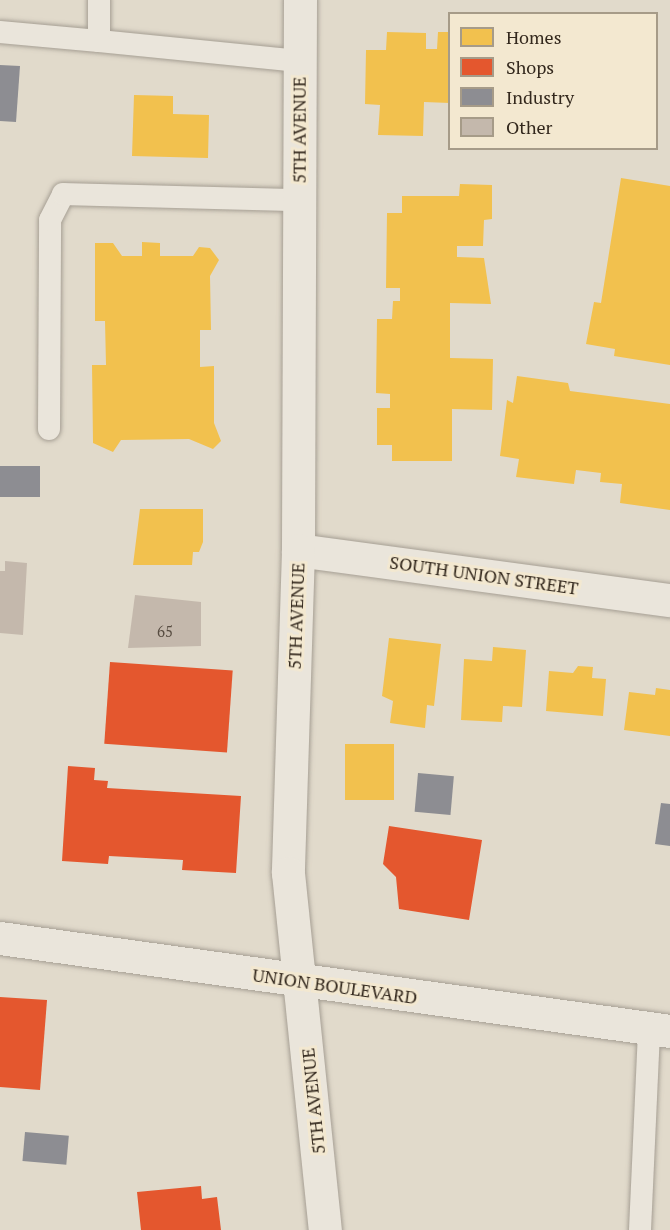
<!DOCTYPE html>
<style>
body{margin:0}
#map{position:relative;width:670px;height:1230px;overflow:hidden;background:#e1dacb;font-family:"PT Serif",serif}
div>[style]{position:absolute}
.homes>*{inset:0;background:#f2c14e;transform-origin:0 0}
.shops>*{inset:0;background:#e4572e;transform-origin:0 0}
.industry>*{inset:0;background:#8d8d92;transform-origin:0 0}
.building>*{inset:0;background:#c4b8ac}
.roads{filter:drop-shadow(0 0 2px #a69f94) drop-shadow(0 0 2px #a69f94)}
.service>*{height:22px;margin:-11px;padding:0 11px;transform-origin:11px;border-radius:11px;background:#eae5db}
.minor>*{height:33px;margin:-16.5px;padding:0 16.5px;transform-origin:16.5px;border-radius:16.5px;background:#eae5db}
.secondary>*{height:33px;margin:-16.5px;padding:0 16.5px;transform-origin:16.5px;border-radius:16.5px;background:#eae5db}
span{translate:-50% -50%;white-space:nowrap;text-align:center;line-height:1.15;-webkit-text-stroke:6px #f3e8d0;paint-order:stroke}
.number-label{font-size:15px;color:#574c41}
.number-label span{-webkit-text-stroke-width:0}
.street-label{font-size:18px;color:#33281d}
.legend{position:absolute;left:448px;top:12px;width:210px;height:138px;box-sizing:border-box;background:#f3e8d0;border:2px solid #a69b88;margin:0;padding:8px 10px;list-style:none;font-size:18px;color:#33281d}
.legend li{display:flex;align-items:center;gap:12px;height:30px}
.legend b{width:30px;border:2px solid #a69b88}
</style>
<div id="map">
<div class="homes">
<div style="clip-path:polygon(387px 32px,426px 33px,426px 49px,437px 49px,438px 32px,450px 32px,450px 103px,424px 102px,423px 136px,378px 135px,380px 105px,365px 104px,366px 50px,386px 50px)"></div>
<div style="clip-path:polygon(134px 95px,173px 96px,173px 114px,209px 115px,208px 158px,132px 156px)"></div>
<div style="clip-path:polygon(621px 178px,670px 186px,670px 365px,614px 356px,615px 349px,586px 344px,594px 302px,601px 303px)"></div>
<div style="clip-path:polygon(460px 184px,492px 185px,492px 219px,484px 220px,483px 246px,457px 246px,457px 257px,484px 258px,491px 304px,450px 303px,450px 358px,493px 359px,492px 410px,452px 409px,452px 461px,392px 461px,392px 445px,377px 445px,377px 408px,390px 408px,390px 394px,376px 393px,377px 319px,392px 319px,393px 301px,400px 301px,400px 288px,386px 288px,387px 213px,402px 213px,402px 196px,459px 196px)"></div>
<div style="clip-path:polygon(142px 242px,160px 243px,160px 256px,193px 256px,199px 247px,210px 248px,219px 260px,210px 276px,211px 330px,200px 330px,200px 367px,214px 366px,214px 423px,221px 441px,213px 449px,189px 439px,121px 440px,113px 452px,93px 443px,92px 365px,106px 365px,105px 321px,95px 321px,95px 243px,113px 243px,122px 256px,142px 256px)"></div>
<div style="clip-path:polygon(517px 376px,568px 383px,570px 391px,670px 404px,670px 510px,620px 503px,622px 484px,600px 482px,601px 473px,576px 470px,574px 484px,516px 477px,519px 459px,500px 456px,507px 400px,513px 403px)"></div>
<div style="clip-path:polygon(140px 509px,203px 509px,203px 542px,199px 552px,193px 552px,192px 565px,133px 565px)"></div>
<div style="clip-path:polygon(389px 638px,441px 644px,434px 706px,427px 705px,425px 728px,390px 723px,393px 701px,382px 696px)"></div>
<div style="clip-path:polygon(493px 647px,526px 650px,522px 707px,503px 706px,502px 722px,461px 720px,464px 659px,492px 661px)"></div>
<div style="clip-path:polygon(578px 666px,593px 667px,592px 678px,606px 679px,603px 716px,546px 711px,549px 671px,573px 673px)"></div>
<div style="clip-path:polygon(656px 688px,670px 690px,670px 736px,624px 730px,629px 692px,655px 695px)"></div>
<div style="left:345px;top:744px;width:49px;height:56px"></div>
</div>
<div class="shops">
<div style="left:110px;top:662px;width:123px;height:82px;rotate:4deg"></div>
<div style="clip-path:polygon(68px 766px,95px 768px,94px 780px,108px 781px,107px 788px,241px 796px,236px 873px,182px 870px,183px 860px,109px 856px,108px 864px,62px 861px)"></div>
<div style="clip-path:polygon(389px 826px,482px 840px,469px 920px,399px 909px,396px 877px,383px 864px)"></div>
<div style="clip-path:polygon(0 997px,47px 1000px,40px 1090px,0 1087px)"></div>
<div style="clip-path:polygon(201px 1186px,202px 1199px,217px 1197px,221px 1230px,141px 1230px,137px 1192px)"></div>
</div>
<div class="industry">
<div style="clip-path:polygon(0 65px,20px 66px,16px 122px,0 121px)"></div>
<div style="left:0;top:466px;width:40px;height:31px"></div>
<div style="left:418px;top:773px;width:36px;height:39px;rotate:5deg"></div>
<div style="clip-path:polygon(661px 803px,670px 804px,670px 846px,655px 844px)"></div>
<div style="left:25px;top:1132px;width:44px;height:29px;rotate:5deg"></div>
</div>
<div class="building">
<div style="clip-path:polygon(5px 561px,27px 563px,23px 635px,0 633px,0 571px,5px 571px)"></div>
<div style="clip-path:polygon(135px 595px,201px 602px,201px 646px,128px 648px)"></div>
</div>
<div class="roads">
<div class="service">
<div style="left:99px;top:0;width:41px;rotate:90deg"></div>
<div style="left:99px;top:41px;width:201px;rotate:5.7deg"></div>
<div style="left:0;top:32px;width:99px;rotate:5.2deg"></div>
<div style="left:49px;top:429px;width:209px;rotate:-89.7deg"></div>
<div style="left:50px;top:220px;width:29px;rotate:-63deg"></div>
<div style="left:63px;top:194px;width:236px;rotate:1.5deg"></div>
<div style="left:640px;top:1230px;width:202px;rotate:-87.4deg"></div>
</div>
<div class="minor">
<div style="left:298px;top:550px;width:375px;rotate:7.7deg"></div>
</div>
<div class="secondary">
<div style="left:300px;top:0;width:550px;rotate:90.21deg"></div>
<div style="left:298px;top:550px;width:323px;rotate:91.8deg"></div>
<div style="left:288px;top:873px;width:359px;rotate:84.1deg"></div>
<div style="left:0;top:938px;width:676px;rotate:7.9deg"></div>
</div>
</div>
<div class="number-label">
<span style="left:165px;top:632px">65</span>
</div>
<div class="street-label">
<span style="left:299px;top:130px;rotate:-90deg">5TH AVENUE</span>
<span style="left:484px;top:575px;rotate:8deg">SOUTH UNION STREET</span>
<span style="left:296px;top:616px;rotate:-88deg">5TH AVENUE</span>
<span style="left:335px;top:986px;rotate:8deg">UNION BOULEVARD</span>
<span style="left:313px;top:1101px;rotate:-96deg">5TH AVENUE</span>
</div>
<ul class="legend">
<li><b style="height:16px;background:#f2c14e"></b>Homes</li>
<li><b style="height:16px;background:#e4572e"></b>Shops</li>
<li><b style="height:16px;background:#8d8d92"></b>Industry</li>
<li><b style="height:16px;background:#c4b8ac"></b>Other</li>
</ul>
</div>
